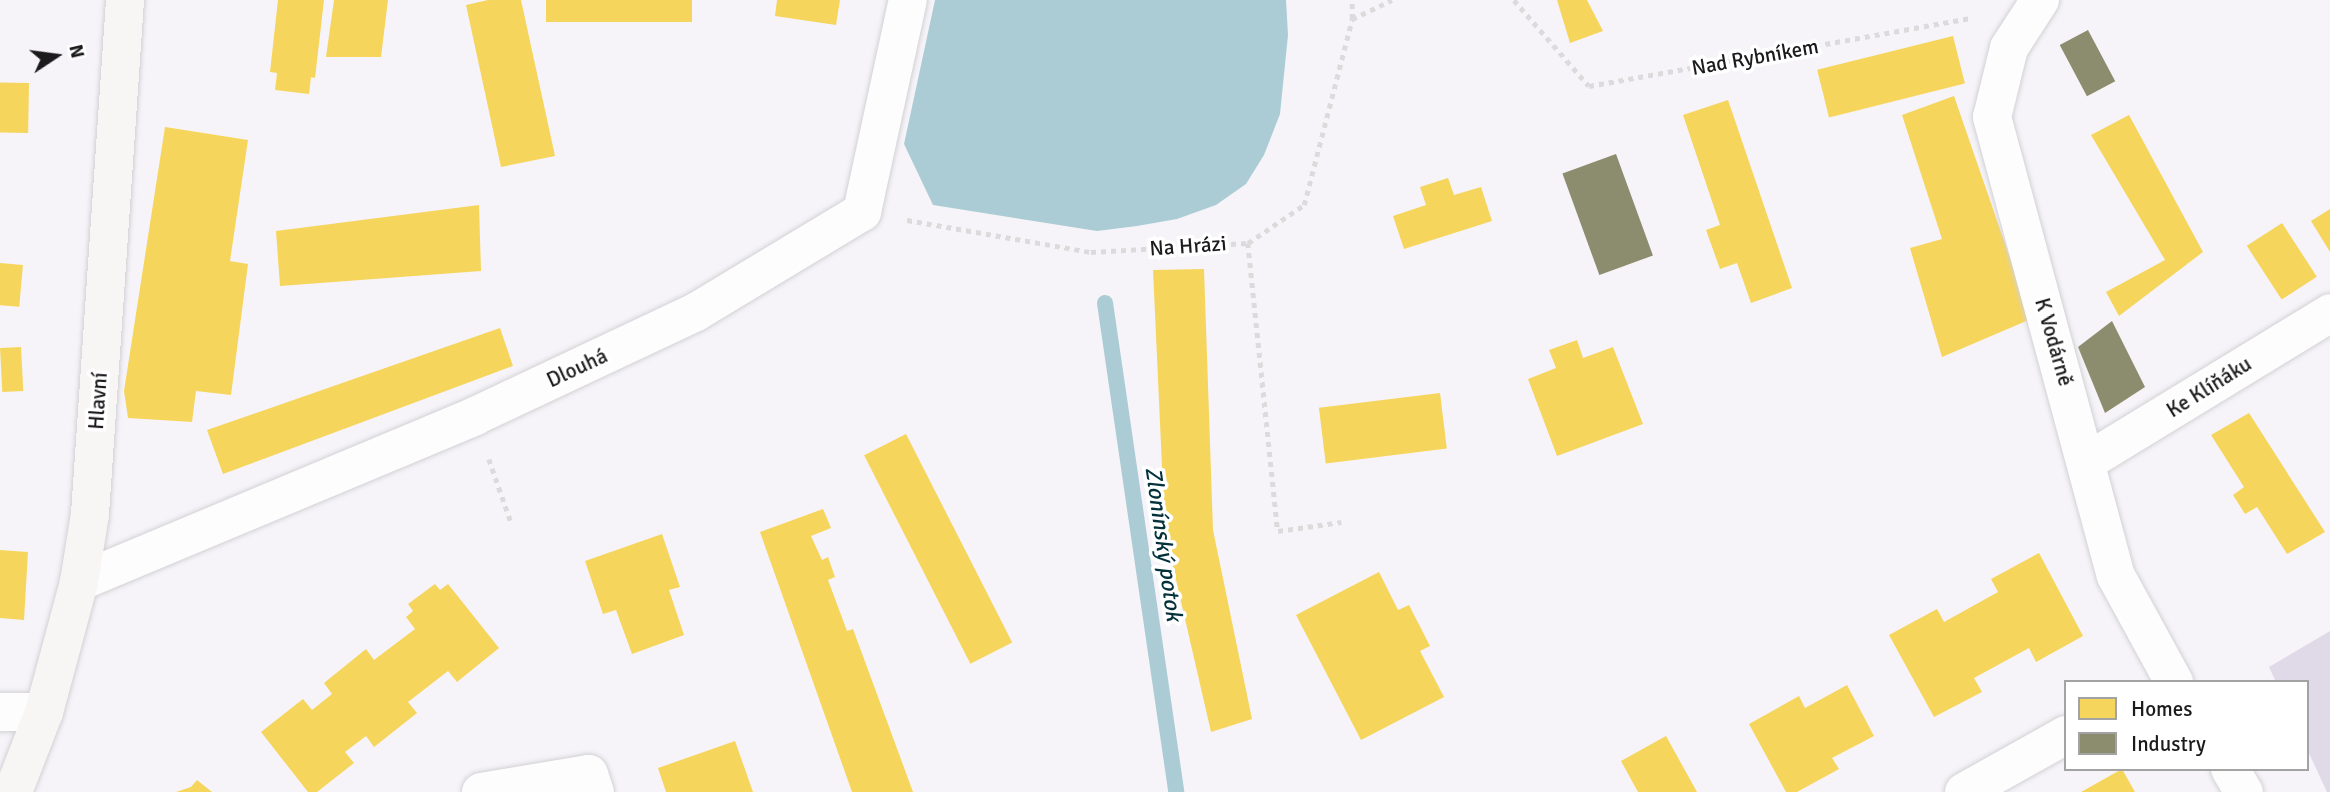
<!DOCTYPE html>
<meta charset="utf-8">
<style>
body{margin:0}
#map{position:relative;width:2330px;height:792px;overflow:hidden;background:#f6f4f9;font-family:Signika,sans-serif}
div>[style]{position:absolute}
.green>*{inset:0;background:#dfd9e8}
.water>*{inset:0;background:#acccd5}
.homes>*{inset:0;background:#f6d55c;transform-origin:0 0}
.industry>*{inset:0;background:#8c8c6e;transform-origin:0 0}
.stream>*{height:16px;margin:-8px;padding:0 8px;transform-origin:8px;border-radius:8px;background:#acccd5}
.path>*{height:4.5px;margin-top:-2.25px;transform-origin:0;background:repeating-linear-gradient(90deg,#dcdbdc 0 5px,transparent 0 10px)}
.roads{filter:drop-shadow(0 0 2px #d2d1d4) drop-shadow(0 0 2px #d2d1d4)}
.street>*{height:38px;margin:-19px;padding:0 19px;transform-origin:19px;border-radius:19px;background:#fefdfe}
.secondary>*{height:38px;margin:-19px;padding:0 19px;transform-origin:19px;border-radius:19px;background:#f8f5f5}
span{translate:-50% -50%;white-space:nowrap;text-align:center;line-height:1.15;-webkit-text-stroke:7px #fff;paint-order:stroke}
.street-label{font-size:21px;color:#1b1a1c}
.water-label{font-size:23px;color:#02313a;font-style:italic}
.legend{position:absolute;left:2064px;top:680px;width:245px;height:91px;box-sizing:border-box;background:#fff;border:2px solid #a4a3a4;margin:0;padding:9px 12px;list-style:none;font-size:21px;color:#1b1a1c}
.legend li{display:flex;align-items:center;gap:14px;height:35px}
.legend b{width:35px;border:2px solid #a4a3a4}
.north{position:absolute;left:21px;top:21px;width:70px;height:70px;-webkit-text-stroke:5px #fff;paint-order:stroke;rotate:77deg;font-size:19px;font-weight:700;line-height:28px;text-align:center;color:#1b1a1c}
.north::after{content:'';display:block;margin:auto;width:24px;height:32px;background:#1b1a1c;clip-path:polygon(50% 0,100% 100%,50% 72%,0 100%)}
</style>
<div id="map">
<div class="green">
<div style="clip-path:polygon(2330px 631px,2330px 792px,2327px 792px,2307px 749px,2307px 682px,2276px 682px,2269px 667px)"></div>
</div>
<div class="water">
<div style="clip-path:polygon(935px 0,1286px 0,1288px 35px,1280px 114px,1264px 155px,1246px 184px,1216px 205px,1177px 219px,1137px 226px,1097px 231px,933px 205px,904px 144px)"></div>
</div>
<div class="homes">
<div style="clip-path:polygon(278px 0,324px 0,315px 78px,311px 77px,309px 94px,275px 90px,277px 73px,270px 72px)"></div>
<div style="clip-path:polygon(334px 0,388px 0,381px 57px,326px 57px)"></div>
<div style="clip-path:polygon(488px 0,521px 0,555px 156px,501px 167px,466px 5px)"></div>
<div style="left:546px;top:0;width:146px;height:22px"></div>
<div style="clip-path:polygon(777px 0,840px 0,836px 25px,775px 16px)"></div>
<div style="clip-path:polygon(1557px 0,1587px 0,1603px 31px,1570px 43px)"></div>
<div style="left:1953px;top:36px;width:49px;height:140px;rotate:76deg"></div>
<div style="left:29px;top:83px;width:50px;height:29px;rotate:91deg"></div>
<div style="clip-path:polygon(1954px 96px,2031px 319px,1942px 357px,1910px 248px,1942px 239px,1902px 115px)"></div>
<div style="clip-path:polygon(1728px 100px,1792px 288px,1751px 303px,1737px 263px,1720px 269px,1706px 230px,1720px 225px,1683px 115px)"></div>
<div style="clip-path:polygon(2129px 115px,2203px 252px,2119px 316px,2106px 292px,2165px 260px,2091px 135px)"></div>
<div style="clip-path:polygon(165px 127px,248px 140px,230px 261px,248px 264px,231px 395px,196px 391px,192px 422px,128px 418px,124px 391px)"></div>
<div style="clip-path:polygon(1448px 178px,1454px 195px,1481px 187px,1492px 221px,1404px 249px,1393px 216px,1426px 205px,1420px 187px)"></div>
<div style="clip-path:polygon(479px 205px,481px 271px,280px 286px,276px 231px)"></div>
<div style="clip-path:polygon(2330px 209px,2330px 252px,2311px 221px)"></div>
<div style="left:2282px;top:223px;width:64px;height:42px;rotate:57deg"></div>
<div style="left:0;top:263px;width:23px;height:42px;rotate:5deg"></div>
<div style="clip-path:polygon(1204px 269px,1213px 530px,1252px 719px,1211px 732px,1165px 532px,1153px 270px)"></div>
<div style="clip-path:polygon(500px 328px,513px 366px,223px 474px,207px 430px)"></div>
<div style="clip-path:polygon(1577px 340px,1583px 358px,1613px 347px,1643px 424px,1557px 456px,1528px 379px,1556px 368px,1549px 350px)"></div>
<div style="left:21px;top:347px;width:44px;height:21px;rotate:87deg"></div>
<div style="left:1440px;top:393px;width:56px;height:122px;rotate:83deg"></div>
<div style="clip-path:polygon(2249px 413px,2325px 532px,2287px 554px,2257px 507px,2245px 514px,2233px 495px,2244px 487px,2211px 435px)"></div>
<div style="left:906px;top:434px;width:234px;height:47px;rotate:63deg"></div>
<div style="clip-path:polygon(823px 509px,831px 528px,811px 536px,822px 560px,828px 557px,835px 577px,828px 580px,847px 631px,853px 629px,913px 792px,852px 792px,760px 532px)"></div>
<div style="clip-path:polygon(662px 534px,680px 587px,669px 590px,684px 635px,632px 654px,616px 610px,603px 614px,585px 561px)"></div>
<div style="clip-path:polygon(0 550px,28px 552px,24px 620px,0 618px)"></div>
<div style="clip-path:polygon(2039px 553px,2083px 636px,2036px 662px,2029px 648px,1974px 678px,1982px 692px,1934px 717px,1889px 635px,1937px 609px,1944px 622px,1998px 592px,1991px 579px)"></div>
<div style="clip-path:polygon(1379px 572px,1398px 610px,1409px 605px,1430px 646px,1420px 651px,1444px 697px,1361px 740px,1296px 615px)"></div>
<div style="clip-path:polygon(435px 584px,440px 590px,448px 584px,499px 648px,457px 682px,448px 671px,408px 702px,417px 713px,374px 747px,366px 736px,345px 752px,354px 763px,317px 792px,308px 792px,261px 732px,303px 699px,312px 710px,332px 694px,324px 683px,366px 649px,374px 660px,415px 629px,406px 617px,413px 611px,408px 604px)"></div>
<div style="clip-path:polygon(1847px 685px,1874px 736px,1832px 758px,1839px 769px,1797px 792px,1786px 792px,1749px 724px,1799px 696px,1805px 708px)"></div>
<div style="clip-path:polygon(1666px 736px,1697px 792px,1638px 792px,1621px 761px)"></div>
<div style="clip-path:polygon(735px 741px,753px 792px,666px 792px,658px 768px)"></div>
<div style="clip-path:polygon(2122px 769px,2135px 792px,2081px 792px)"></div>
<div style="clip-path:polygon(197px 780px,212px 792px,176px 792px,191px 787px)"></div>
</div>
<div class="industry">
<div style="left:2088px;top:30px;width:58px;height:32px;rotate:62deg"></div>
<div style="left:1616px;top:154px;width:108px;height:57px;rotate:70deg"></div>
<div style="clip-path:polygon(2112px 321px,2145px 387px,2105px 413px,2078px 347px)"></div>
</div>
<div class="stream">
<div style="left:1105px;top:303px;width:494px;rotate:81.7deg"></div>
</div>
<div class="path">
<div style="left:1514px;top:0;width:114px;rotate:48.9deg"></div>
<div style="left:1589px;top:86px;width:389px;rotate:-10.1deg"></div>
<div style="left:1352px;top:19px;width:44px;rotate:-25.4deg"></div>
<div style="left:907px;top:220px;width:187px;rotate:9.9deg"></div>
<div style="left:1091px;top:252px;width:157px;rotate:-3.3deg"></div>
<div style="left:1248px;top:243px;width:290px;rotate:84.1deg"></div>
<div style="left:1278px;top:531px;width:64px;rotate:-8.1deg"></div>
<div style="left:1248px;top:243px;width:68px;rotate:-34.2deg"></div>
<div style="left:1304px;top:205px;width:192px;rotate:-75.5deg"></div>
<div style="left:1352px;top:19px;width:19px;rotate:-90deg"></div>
<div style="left:489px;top:459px;width:70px;rotate:70.8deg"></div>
</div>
<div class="roads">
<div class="street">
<div style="left:2040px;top:0;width:57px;rotate:122.9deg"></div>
<div style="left:2009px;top:48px;width:71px;rotate:103.8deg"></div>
<div style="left:1992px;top:117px;width:475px;rotate:74.9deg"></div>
<div style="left:2116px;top:576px;width:121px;rotate:61.3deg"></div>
<div style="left:2088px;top:461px;width:284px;rotate:-31.4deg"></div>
<div style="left:79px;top:582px;width:429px;rotate:-22.7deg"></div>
<div style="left:475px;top:416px;width:244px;rotate:-25.2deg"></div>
<div style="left:696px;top:312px;width:194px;rotate:-31.1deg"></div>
<div style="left:862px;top:212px;width:217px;rotate:-77.8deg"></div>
<div style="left:0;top:712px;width:44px"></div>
<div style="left:2230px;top:769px;width:27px;rotate:59deg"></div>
<div style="left:481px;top:792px;width:109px;rotate:-9.5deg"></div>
<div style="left:589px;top:774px;width:19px;rotate:72deg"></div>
<div style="left:1964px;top:792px;width:117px;rotate:-29.2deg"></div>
</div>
<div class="secondary">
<div style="left:13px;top:792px;width:86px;rotate:-68.8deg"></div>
<div style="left:44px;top:712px;width:135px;rotate:-74.9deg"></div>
<div style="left:79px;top:582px;width:69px;rotate:-80.8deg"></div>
<div style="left:90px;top:514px;width:515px;rotate:-86.1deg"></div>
</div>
</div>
<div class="street-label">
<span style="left:1755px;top:57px;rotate:-10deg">Nad Rybníkem</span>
<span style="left:1188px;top:246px;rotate:-4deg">Na Hrázi</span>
<span style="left:2054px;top:342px;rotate:74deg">K Vodárně</span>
<span style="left:577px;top:368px;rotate:-25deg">Dlouhá</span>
<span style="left:2209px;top:387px;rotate:-32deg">Ke Klíňáku</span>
<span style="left:98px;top:401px;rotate:-86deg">Hlavní</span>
</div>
<div class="water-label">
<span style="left:1163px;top:544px;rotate:82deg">Zlonínský potok</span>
</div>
<ul class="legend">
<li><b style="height:19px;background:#f6d55c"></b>Homes</li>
<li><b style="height:19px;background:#8c8c6e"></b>Industry</li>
</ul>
<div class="north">N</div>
</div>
